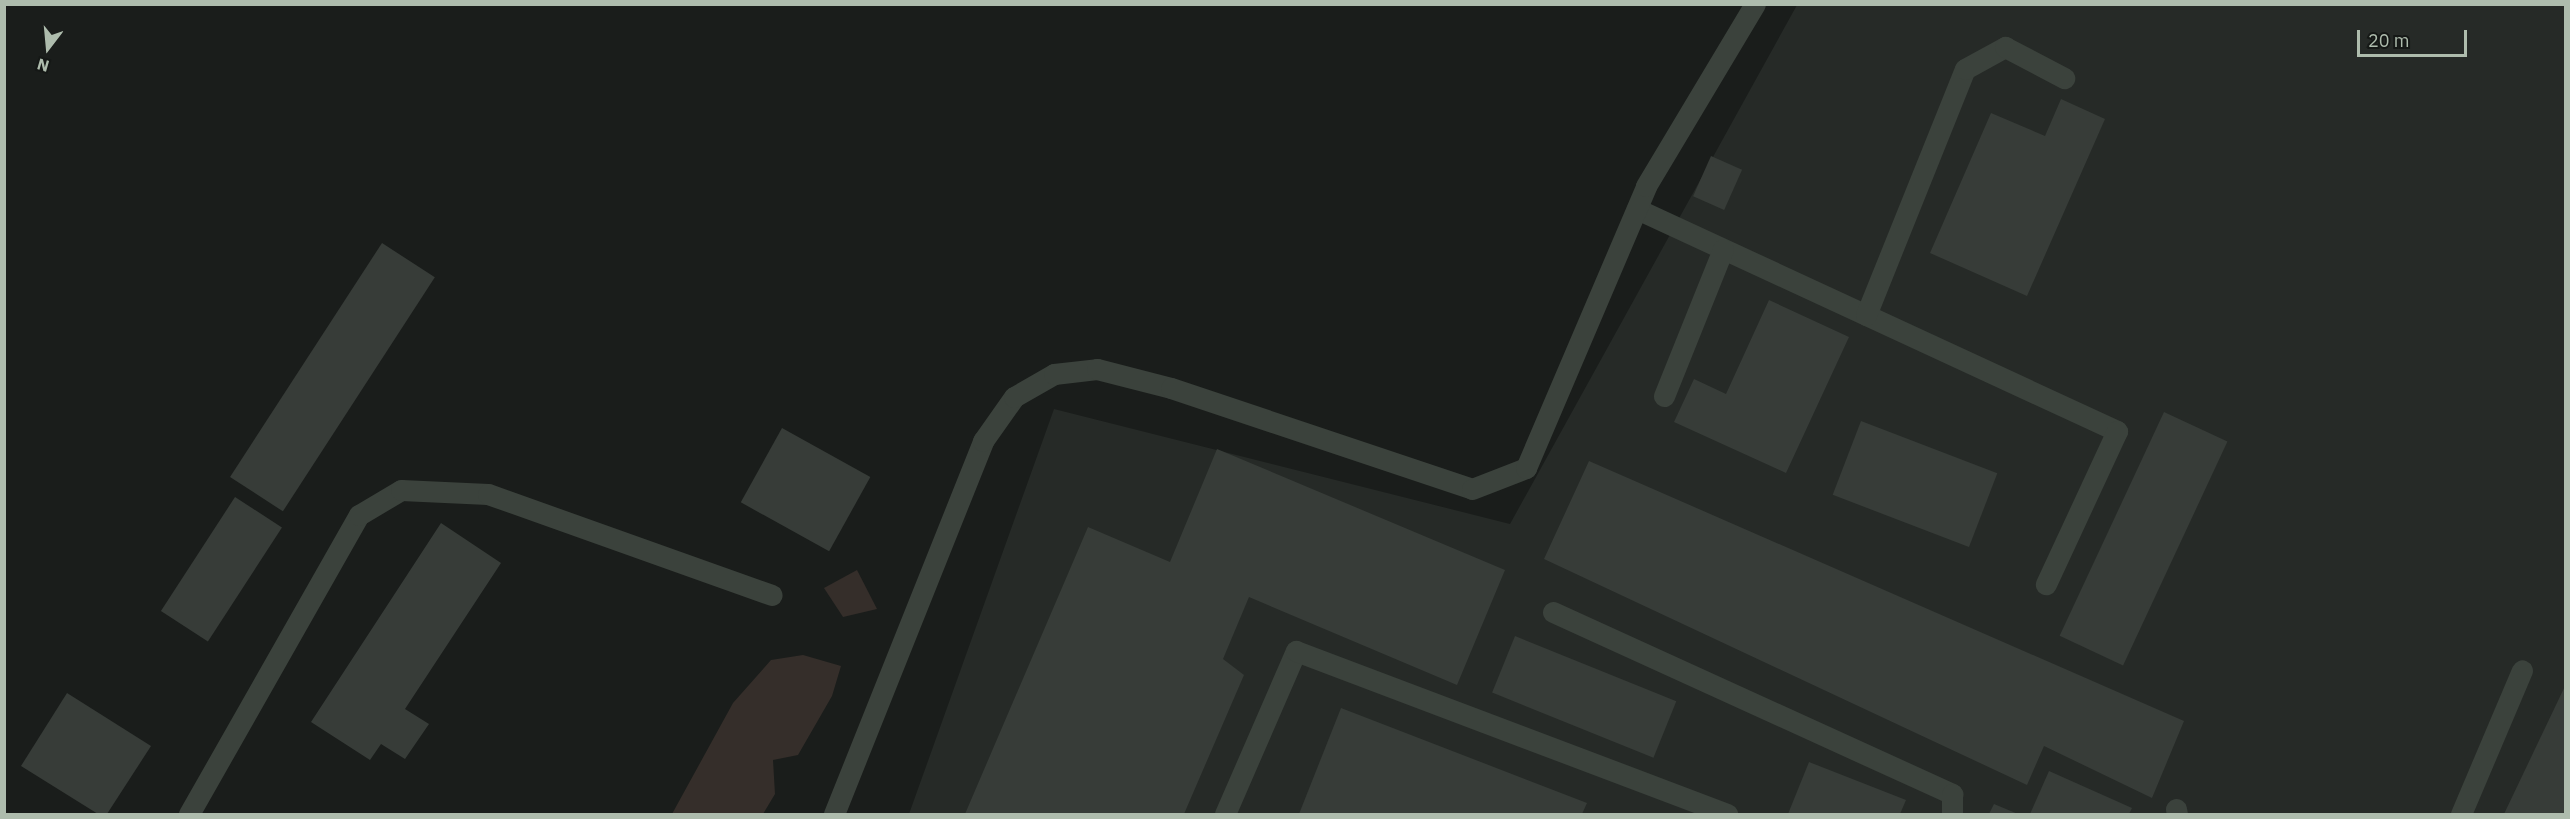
<!DOCTYPE html>
<style>
body{margin:0}
#map{position:relative;width:2570px;height:819px;overflow:hidden;background:#1a1d1b;font-family:"IBM Plex Sans",sans-serif}
div>[style]{position:absolute}
.built>*{inset:0;background:#262a27}
.green>*{inset:0;background:#352e2a}
.building>*{inset:0;background:#373c38;transform-origin:0 0}
.service>*{height:21px;margin:-10.5px;padding:0 10.5px;transform-origin:10.5px;border-radius:10.5px;background:#3b423c}
span{translate:-50% -50%;white-space:nowrap;text-align:center;line-height:1.15;-webkit-text-stroke:4.5px #151816;paint-order:stroke}
.frame{position:absolute;inset:0;border:6px solid #aebcad;pointer-events:none}
.north{position:absolute;left:18px;top:18px;width:60px;height:60px;-webkit-text-stroke:4px #151816;paint-order:stroke;rotate:196deg;font-size:16px;font-weight:700;line-height:24px;text-align:center;color:#aebcad}
.north::after{content:'';display:block;margin:auto;width:21px;height:27px;background:#aebcad;clip-path:polygon(50% 0,100% 100%,50% 72%,0 100%)}
.scale{position:absolute;left:2357px;top:30px;width:110px;height:27px;box-sizing:border-box;border:3px solid #aebcad;border-top:0;padding-left:8px;font-size:18px;line-height:21px;white-space:nowrap;color:#aebcad;-webkit-text-stroke:4px #151816;paint-order:stroke}
</style>
<div id="map">
<div class="built">
<div style="clip-path:polygon(1797px 5px,2565px 5px,2565px 814px,909px 814px,1054px 409px,1510px 524px)"></div>
</div>
<div class="green">
<div style="clip-path:polygon(857px 570px,877px 609px,843px 617px,824px 588px)"></div>
<div style="clip-path:polygon(803px 655px,841px 666px,832px 696px,798px 755px,773px 760px,775px 794px,763px 814px,672px 814px,733px 703px,771px 660px)"></div>
</div>
<div class="building">
<div style="clip-path:polygon(2061px 99px,2105px 119px,2027px 296px,1930px 253px,1991px 113px,2045px 136px)"></div>
<div style="left:1711px;top:156px;width:34px;height:44px;rotate:24deg"></div>
<div style="left:382px;top:243px;width:63px;height:279px;rotate:33deg"></div>
<div style="clip-path:polygon(1769px 300px,1849px 337px,1786px 473px,1674px 422px,1694px 379px,1726px 394px)"></div>
<div style="left:2164px;top:412px;width:70px;height:247px;rotate:25deg"></div>
<div style="left:1861px;top:421px;width:146px;height:79px;rotate:21deg"></div>
<div style="left:782px;top:428px;width:101px;height:85px;rotate:29deg"></div>
<div style="clip-path:polygon(1217px 449px,1505px 570px,1457px 685px,1249px 597px,1223px 659px,1244px 675px,1184px 814px,965px 814px,1088px 527px,1170px 562px)"></div>
<div style="clip-path:polygon(1589px 461px,2184px 721px,2152px 798px,2044px 746px,2027px 785px,1544px 559px)"></div>
<div style="left:235px;top:497px;width:56px;height:136px;rotate:33deg"></div>
<div style="clip-path:polygon(441px 523px,501px 563px,405px 709px,429px 724px,405px 759px,381px 744px,370px 760px,311px 722px)"></div>
<div style="left:1515px;top:636px;width:174px;height:61px;rotate:22deg"></div>
<div style="clip-path:polygon(2566px 684px,2566px 814px,2504px 814px)"></div>
<div style="clip-path:polygon(67px 693px,151px 746px,107px 814px,98px 814px,21px 766px)"></div>
<div style="clip-path:polygon(1341px 708px,1587px 803px,1582px 814px,1299px 814px)"></div>
<div style="clip-path:polygon(1809px 762px,1906px 800px,1900px 814px,1788px 814px)"></div>
<div style="clip-path:polygon(2049px 771px,2132px 808px,2129px 814px,2030px 814px)"></div>
<div style="clip-path:polygon(1994px 804px,2018px 814px,1989px 814px)"></div>
</div>
<div class="service">
<div style="left:1637px;top:209px;width:529px;rotate:24.82deg"></div>
<div style="left:2117px;top:431px;width:169px;rotate:114.9deg"></div>
<div style="left:1866px;top:315px;width:265px;rotate:-68.1deg"></div>
<div style="left:1965px;top:69px;width:46px;rotate:-28.8deg"></div>
<div style="left:2005px;top:47px;width:67px;rotate:27.7deg"></div>
<div style="left:1664px;top:396px;width:158px;rotate:-68.1deg"></div>
<div style="left:1553px;top:612px;width:439px;rotate:24.5deg"></div>
<div style="left:1952px;top:794px;width:20px;rotate:90deg"></div>
<div style="left:2176px;top:809px;width:5px;rotate:79deg"></div>
<div style="left:189px;top:814px;width:344px;rotate:-60.4deg"></div>
<div style="left:359px;top:515px;width:49px;rotate:-30.8deg"></div>
<div style="left:401px;top:490px;width:87px;rotate:2.6deg"></div>
<div style="left:488px;top:494px;width:301px;rotate:19.6deg"></div>
<div style="left:834px;top:814px;width:402px;rotate:-68.2deg"></div>
<div style="left:983px;top:441px;width:54px;rotate:-54.8deg"></div>
<div style="left:1014px;top:397px;width:46px;rotate:-29.9deg"></div>
<div style="left:1054px;top:374px;width:43px;rotate:-6.6deg"></div>
<div style="left:1097px;top:369px;width:76px;rotate:14.4deg"></div>
<div style="left:1171px;top:388px;width:317px;rotate:18.5deg"></div>
<div style="left:1472px;top:489px;width:58px;rotate:-21.3deg"></div>
<div style="left:1526px;top:468px;width:306px;rotate:-66.9deg"></div>
<div style="left:1646px;top:186px;width:212px;rotate:-59.1deg"></div>
<div style="left:1225px;top:814px;width:178px;rotate:-66.5deg"></div>
<div style="left:1296px;top:651px;width:461px;rotate:20.7deg"></div>
<div style="left:2461px;top:814px;width:156px;rotate:-67deg"></div>
</div>
<div class="frame"></div>
<div class="north">N</div>
<div class="scale">20 m</div>
</div>
